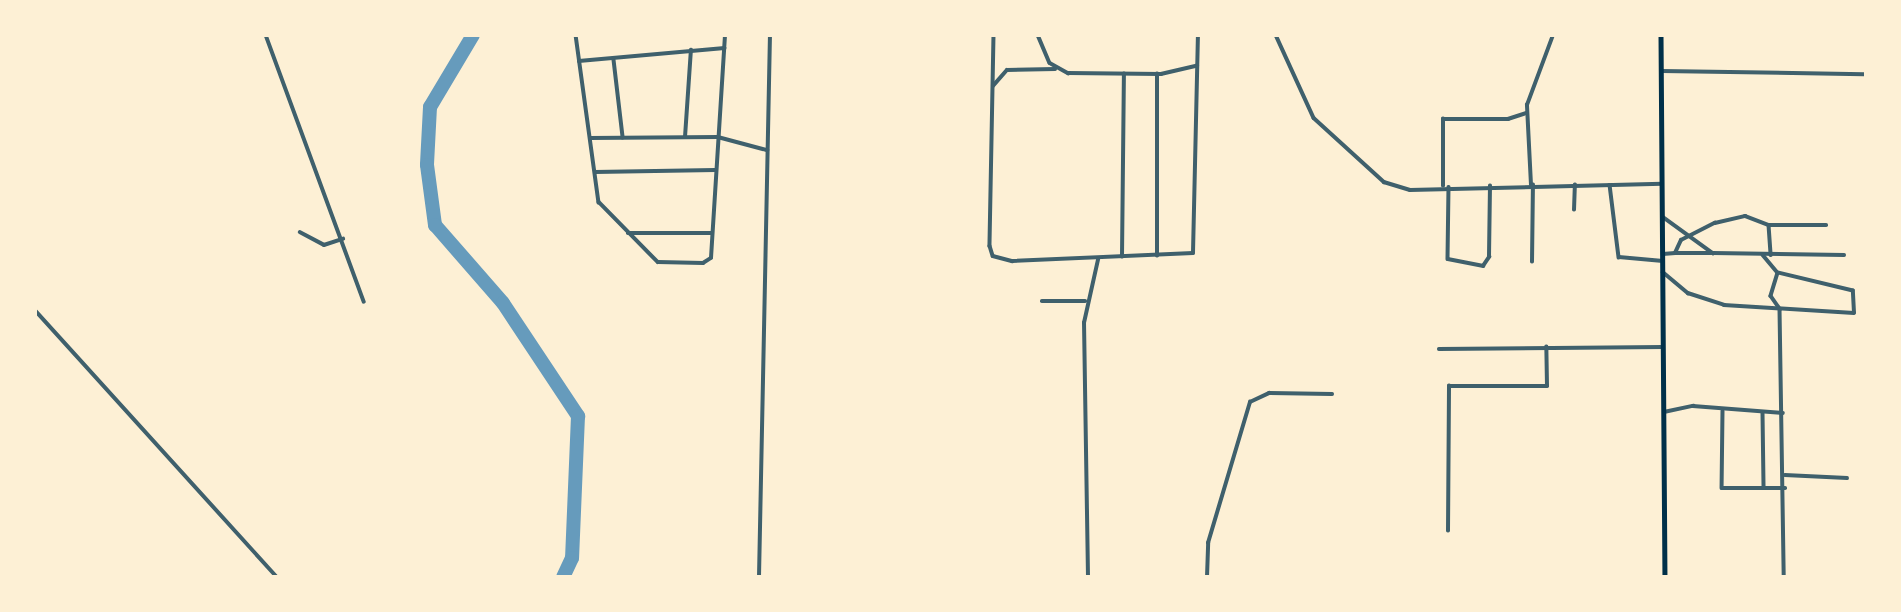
<!DOCTYPE html>
<style>
body{margin:0}
#map{position:relative;width:1901px;height:612px;overflow:hidden;background:#fdf0d5;font-family:Cabin,sans-serif}
div>[style]{position:absolute}
.river>*{height:14px;margin:-7px;padding:0 7px;transform-origin:7px;border-radius:7px;background:#669bbc}
.minor>*{height:3.5px;margin:-1.75px;padding:0 1.75px;transform-origin:1.75px;border-radius:1.75px;background:#3f606c}
.tertiary>*{height:3.5px;margin:-1.75px;padding:0 1.75px;transform-origin:1.75px;border-radius:1.75px;background:#3f606c}
.secondary>*{height:4.5px;margin:-2.25px;padding:0 2.25px;transform-origin:2.25px;border-radius:2.25px;background:#003049}
span{translate:-50% -50%;white-space:nowrap;text-align:center;line-height:1.15;-webkit-text-stroke:7px #fdf0d5;paint-order:stroke}
.frame{position:absolute;inset:0;border:37px solid #fdf0d5;pointer-events:none}
</style>
<div id="map">
<div class="river">
<div style="left:473px;top:35px;width:84px;rotate:120.8deg"></div>
<div style="left:430px;top:107px;width:58px;rotate:93deg"></div>
<div style="left:427px;top:165px;width:61px;rotate:82.4deg"></div>
<div style="left:435px;top:225px;width:103px;rotate:48.9deg"></div>
<div style="left:503px;top:303px;width:136px;rotate:56.4deg"></div>
<div style="left:578px;top:416px;width:142px;rotate:92.4deg"></div>
<div style="left:572px;top:558px;width:21px;rotate:115deg"></div>
</div>
<div class="minor">
<div style="left:266px;top:35px;width:284px;rotate:69.8deg"></div>
<div style="left:576px;top:35px;width:169px;rotate:82.2deg"></div>
<div style="left:599px;top:202px;width:84px;rotate:45.5deg"></div>
<div style="left:658px;top:262px;width:45px;rotate:1.3deg"></div>
<div style="left:703px;top:263px;width:9px;rotate:-32deg"></div>
<div style="left:711px;top:258px;width:223px;rotate:-86.4deg"></div>
<div style="left:994px;top:35px;width:211px;rotate:91.1deg"></div>
<div style="left:990px;top:246px;width:10px;rotate:73deg"></div>
<div style="left:993px;top:256px;width:20px;rotate:15deg"></div>
<div style="left:1012px;top:261px;width:181px;rotate:-2.5deg"></div>
<div style="left:1193px;top:253px;width:218px;rotate:-88.7deg"></div>
<div style="left:1038px;top:35px;width:30px;rotate:67deg"></div>
<div style="left:1050px;top:63px;width:21px;rotate:29deg"></div>
<div style="left:1068px;top:73px;width:93px;rotate:0.6deg"></div>
<div style="left:1161px;top:74px;width:37px;rotate:-13deg"></div>
<div style="left:1276px;top:35px;width:91px;rotate:65.4deg"></div>
<div style="left:1314px;top:118px;width:95px;rotate:42.4deg"></div>
<div style="left:1384px;top:182px;width:27px;rotate:17deg"></div>
<div style="left:1410px;top:190px;width:252px;rotate:-1.4deg"></div>
<div style="left:614px;top:60px;width:78px;rotate:83.3deg"></div>
<div style="left:579px;top:61px;width:146px;rotate:-5.1deg"></div>
<div style="left:1662px;top:71px;width:202px;rotate:0.9deg"></div>
<div style="left:993px;top:86px;width:21px;rotate:-49deg"></div>
<div style="left:1007px;top:70px;width:48px;rotate:-1.2deg"></div>
<div style="left:685px;top:137px;width:87px;rotate:-86.1deg"></div>
<div style="left:590px;top:138px;width:128px;rotate:-0.4deg"></div>
<div style="left:718px;top:137px;width:51px;rotate:14.9deg"></div>
<div style="left:595px;top:172px;width:120px;rotate:-1deg"></div>
<div style="left:1531px;top:185px;width:80px;rotate:-92.9deg"></div>
<div style="left:1527px;top:105px;width:75px;rotate:-69.6deg"></div>
<div style="left:1610px;top:185px;width:73px;rotate:82.9deg"></div>
<div style="left:1619px;top:257px;width:44px;rotate:5.2deg"></div>
<div style="left:1443px;top:186px;width:67px;rotate:-90deg"></div>
<div style="left:1443px;top:119px;width:65px"></div>
<div style="left:1508px;top:119px;width:19px;rotate:-18deg"></div>
<div style="left:1449px;top:187px;width:72px;rotate:90.8deg"></div>
<div style="left:1448px;top:259px;width:36px;rotate:11deg"></div>
<div style="left:1483px;top:266px;width:11px;rotate:-56deg"></div>
<div style="left:1489px;top:257px;width:71px;rotate:-89.2deg"></div>
<div style="left:1574px;top:210px;width:25px;rotate:-88deg"></div>
<div style="left:1663px;top:217px;width:62px;rotate:35.8deg"></div>
<div style="left:1713px;top:253px;width:131px;rotate:0.9deg"></div>
<div style="left:1769px;top:225px;width:57px"></div>
<div style="left:300px;top:232px;width:27px;rotate:28deg"></div>
<div style="left:324px;top:245px;width:20px;rotate:-18deg"></div>
<div style="left:628px;top:233px;width:83px"></div>
<div style="left:1675px;top:253px;width:36px"></div>
<div style="left:1663px;top:254px;width:12px;rotate:-5deg"></div>
<div style="left:1675px;top:253px;width:14px;rotate:-65deg"></div>
<div style="left:1681px;top:240px;width:38px;rotate:-27deg"></div>
<div style="left:1715px;top:223px;width:31px;rotate:-13deg"></div>
<div style="left:1745px;top:216px;width:26px;rotate:21deg"></div>
<div style="left:1769px;top:225px;width:30px;rotate:86deg"></div>
<div style="left:1763px;top:255px;width:23px;rotate:50deg"></div>
<div style="left:1778px;top:273px;width:24px;rotate:107deg"></div>
<div style="left:1771px;top:296px;width:16px;rotate:55deg"></div>
<div style="left:1780px;top:309px;width:268px;rotate:89.1deg"></div>
<div style="left:1157px;top:256px;width:182px;rotate:-90deg"></div>
<div style="left:1122px;top:257px;width:183px;rotate:-89.4deg"></div>
<div style="left:1532px;top:262px;width:77px;rotate:-89.3deg"></div>
<div style="left:1663px;top:272px;width:33px;rotate:40deg"></div>
<div style="left:1688px;top:293px;width:38px;rotate:18deg"></div>
<div style="left:1724px;top:305px;width:130px;rotate:3.5deg"></div>
<div style="left:1854px;top:313px;width:22px;rotate:-93deg"></div>
<div style="left:1853px;top:291px;width:77px;rotate:-166.5deg"></div>
<div style="left:1042px;top:301px;width:43px"></div>
<div style="left:35px;top:310px;width:360px;rotate:47.8deg"></div>
<div style="left:1439px;top:349px;width:224px;rotate:-0.5deg"></div>
<div style="left:1723px;top:411px;width:77px;rotate:90.7deg"></div>
<div style="left:1722px;top:488px;width:63px"></div>
<div style="left:1664px;top:412px;width:30px;rotate:-12deg"></div>
<div style="left:1693px;top:406px;width:90px;rotate:4.4deg"></div>
<div style="left:1763px;top:413px;width:75px;rotate:89.2deg"></div>
<div style="left:1785px;top:475px;width:62px;rotate:2.8deg"></div>
<div style="left:1448px;top:531px;width:145px;rotate:-89.6deg"></div>
<div style="left:1449px;top:386px;width:98px"></div>
<div style="left:1547px;top:386px;width:39px;rotate:-91deg"></div>
<div style="left:1088px;top:577px;width:254px;rotate:-90.9deg"></div>
<div style="left:1084px;top:323px;width:65px;rotate:-77.5deg"></div>
<div style="left:1207px;top:577px;width:34px;rotate:-88deg"></div>
<div style="left:1208px;top:543px;width:147px;rotate:-73.4deg"></div>
<div style="left:1250px;top:402px;width:21px;rotate:-25deg"></div>
<div style="left:1269px;top:393px;width:63px;rotate:0.9deg"></div>
</div>
<div class="tertiary">
<div style="left:759px;top:577px;width:542px;rotate:-88.84deg"></div>
</div>
<div class="secondary">
<div style="left:1661px;top:35px;width:542px;rotate:89.58deg"></div>
</div>
<div class="frame"></div>
</div>
